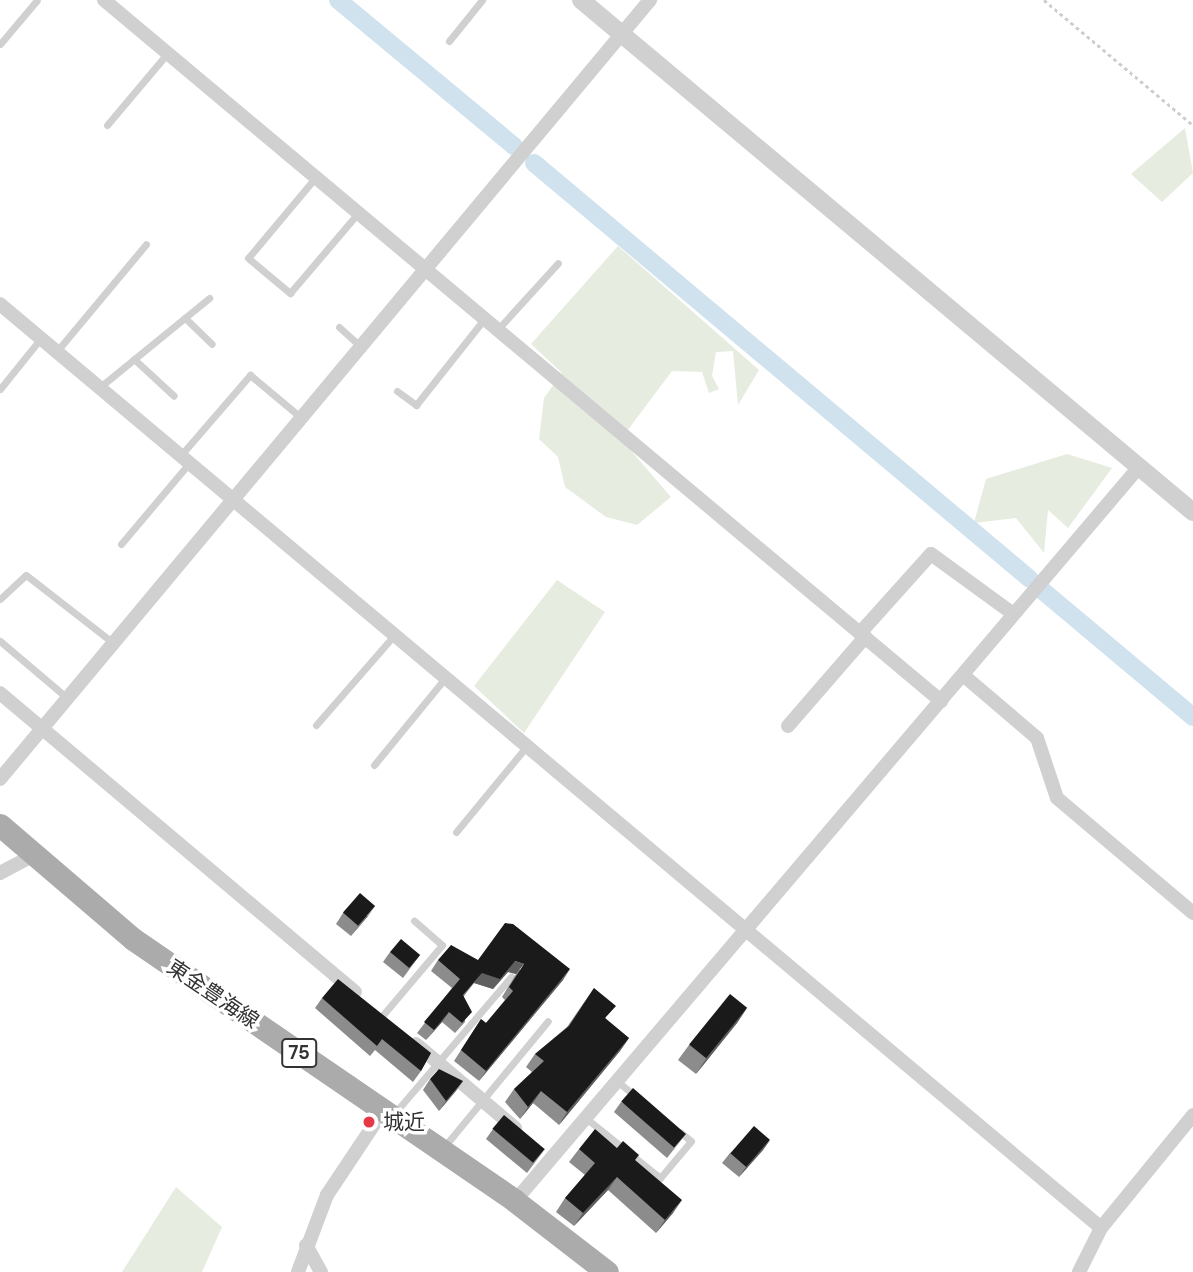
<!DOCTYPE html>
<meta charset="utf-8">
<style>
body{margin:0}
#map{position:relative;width:1193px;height:1272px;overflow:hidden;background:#fff;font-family:"DM Sans","Noto Sans JP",sans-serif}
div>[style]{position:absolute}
.green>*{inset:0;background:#e6ecdf}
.canal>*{height:18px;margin:-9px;padding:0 9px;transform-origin:9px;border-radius:9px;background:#cfe2ee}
.path>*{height:2.5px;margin-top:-1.25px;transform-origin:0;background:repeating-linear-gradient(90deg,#cdcdcd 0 3.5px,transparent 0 7px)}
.service>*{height:7px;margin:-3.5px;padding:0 3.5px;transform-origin:3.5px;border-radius:3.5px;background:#d0d0d0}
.minor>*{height:14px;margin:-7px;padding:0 7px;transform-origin:7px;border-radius:7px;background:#d0d0d0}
.tertiary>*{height:18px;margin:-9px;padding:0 9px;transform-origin:9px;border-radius:9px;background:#d0d0d0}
.primary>*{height:23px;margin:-11.5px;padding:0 11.5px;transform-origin:11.5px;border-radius:11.5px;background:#ababab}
.wall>*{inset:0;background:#8c8c8c}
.shaded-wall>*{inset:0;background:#5f5f5f}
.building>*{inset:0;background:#1a1a1a;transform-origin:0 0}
.dots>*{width:19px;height:19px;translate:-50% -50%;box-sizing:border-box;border:4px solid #fff;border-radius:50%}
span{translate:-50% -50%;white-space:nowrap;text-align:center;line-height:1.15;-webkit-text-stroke:7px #fff;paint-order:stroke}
.shield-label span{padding:2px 5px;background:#fff;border:2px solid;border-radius:5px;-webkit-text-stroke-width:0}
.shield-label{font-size:19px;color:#333;font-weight:700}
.street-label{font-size:21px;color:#333}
.poi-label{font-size:21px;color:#333}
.left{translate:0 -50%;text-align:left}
</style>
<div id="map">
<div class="green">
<div style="clip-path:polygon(1185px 128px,1193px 173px,1162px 202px,1131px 174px)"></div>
<div style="clip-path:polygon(618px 246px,759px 370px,738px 405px,733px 351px,716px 352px,712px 376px,719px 389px,709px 393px,702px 372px,672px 371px,621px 439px,671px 497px,637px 525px,606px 517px,565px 487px,558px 457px,539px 439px,544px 398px,562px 373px,531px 344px)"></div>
<div style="clip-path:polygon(1067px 454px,1112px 468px,1068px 528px,1048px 510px,1044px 553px,1016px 518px,974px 523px,986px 479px)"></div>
<div style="clip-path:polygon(557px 580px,605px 612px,524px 733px,474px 686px)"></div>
<div style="clip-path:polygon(176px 1187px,222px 1227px,202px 1272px,122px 1272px)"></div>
</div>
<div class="canal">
<div style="left:338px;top:0;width:229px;rotate:39.7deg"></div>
<div style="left:534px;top:163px;width:647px;rotate:39.99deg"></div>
<div style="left:1043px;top:591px;width:196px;rotate:40deg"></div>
</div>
<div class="path">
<div style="left:1044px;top:0;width:194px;rotate:40deg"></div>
</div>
<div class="service">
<div style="left:449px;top:41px;width:53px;rotate:-51.2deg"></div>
<div style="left:0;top:44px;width:57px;rotate:-49.9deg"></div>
<div style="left:107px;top:125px;width:92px;rotate:-49.9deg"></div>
<div style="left:315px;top:178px;width:104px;rotate:129.9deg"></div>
<div style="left:248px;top:258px;width:55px;rotate:39.8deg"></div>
<div style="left:290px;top:293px;width:105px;rotate:-49.6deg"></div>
<div style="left:185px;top:318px;width:37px;rotate:44deg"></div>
<div style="left:339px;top:327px;width:27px;rotate:42deg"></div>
<div style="left:498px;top:329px;width:89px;rotate:-47.7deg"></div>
<div style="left:57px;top:351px;width:139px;rotate:-50.2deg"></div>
<div style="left:134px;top:359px;width:54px;rotate:42.8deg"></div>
<div style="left:100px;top:387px;width:141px;rotate:-39.2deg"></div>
<div style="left:0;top:389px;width:65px;rotate:-51.2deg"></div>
<div style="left:397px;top:391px;width:24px;rotate:36deg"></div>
<div style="left:416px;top:405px;width:111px;rotate:-51.6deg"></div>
<div style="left:181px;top:455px;width:106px;rotate:-49.2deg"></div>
<div style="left:250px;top:375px;width:64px;rotate:39.9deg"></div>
<div style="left:121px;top:544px;width:107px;rotate:-49.9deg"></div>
<div style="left:0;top:599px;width:35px;rotate:-43deg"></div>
<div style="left:26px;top:575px;width:109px;rotate:37.9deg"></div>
<div style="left:0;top:641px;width:87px;rotate:40.3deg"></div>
<div style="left:316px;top:725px;width:121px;rotate:-49deg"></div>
<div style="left:374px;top:765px;width:114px;rotate:-50.7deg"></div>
<div style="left:456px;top:832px;width:112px;rotate:-50.5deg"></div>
<div style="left:382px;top:1016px;width:93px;rotate:-49.8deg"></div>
<div style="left:442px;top:945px;width:37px;rotate:-139deg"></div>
<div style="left:618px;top:1082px;width:26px;rotate:39deg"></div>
<div style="left:393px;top:1115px;width:182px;rotate:-49.5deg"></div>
<div style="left:587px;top:1119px;width:94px;rotate:38.9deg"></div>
<div style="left:660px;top:1178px;width:48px;rotate:-50deg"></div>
<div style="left:691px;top:1141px;width:14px;rotate:-141deg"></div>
<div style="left:444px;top:1147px;width:163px;rotate:-50.5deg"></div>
</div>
<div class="minor">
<div style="left:104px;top:0;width:1092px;rotate:39.95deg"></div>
<div style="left:0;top:304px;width:1437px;rotate:40deg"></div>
<div style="left:860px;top:633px;width:106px;rotate:-48.1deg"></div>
<div style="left:931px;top:554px;width:100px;rotate:36.1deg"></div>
<div style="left:963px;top:675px;width:97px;rotate:40.4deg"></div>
<div style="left:1037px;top:738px;width:63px;rotate:71.6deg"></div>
<div style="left:1057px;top:798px;width:178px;rotate:40.2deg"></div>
<div style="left:0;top:693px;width:464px;rotate:40.1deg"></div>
<div style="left:788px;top:726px;width:118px;rotate:-49.1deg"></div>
<div style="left:0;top:779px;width:1015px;rotate:-50.16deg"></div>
<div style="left:0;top:873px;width:36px;rotate:-28deg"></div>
<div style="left:416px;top:1044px;width:130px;rotate:40.3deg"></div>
<div style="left:515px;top:1201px;width:963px;rotate:-49.63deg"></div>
<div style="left:306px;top:1245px;width:31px;rotate:61deg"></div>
<div style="left:298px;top:1272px;width:82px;rotate:-69.4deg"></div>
<div style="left:327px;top:1195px;width:101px;rotate:-56.3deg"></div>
<div style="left:1079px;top:1272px;width:49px;rotate:-63.4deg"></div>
<div style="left:1101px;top:1228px;width:146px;rotate:-50.8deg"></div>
</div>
<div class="tertiary">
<div style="left:581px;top:0;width:798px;rotate:39.92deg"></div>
</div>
<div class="primary">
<div style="left:0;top:825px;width:175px;rotate:40.6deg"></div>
<div style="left:133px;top:939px;width:463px;rotate:34.4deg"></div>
<div style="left:515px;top:1201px;width:116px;rotate:37.7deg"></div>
</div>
<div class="wall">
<div style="clip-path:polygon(343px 913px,368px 916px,351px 936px,336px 924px)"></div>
<div style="clip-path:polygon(390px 952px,420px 955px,403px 978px,383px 962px)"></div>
<div style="clip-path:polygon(438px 960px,478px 960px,563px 980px,479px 1081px,454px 1061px,481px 1019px,486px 1023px,505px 1000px,502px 997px,516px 974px,508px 972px,493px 989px,474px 983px,464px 996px,465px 1022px,455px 1033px,442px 1022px,426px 1040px,417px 1033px,452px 988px,431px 971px)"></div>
<div style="clip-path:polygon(594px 988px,606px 1019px,629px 1038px,620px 1051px,559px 1125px,533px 1103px,520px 1119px,505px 1102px,514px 1089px,532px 1072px,526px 1067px,535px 1054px,567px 1027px)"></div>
<div style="clip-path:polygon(322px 998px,431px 1053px,421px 1071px,413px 1082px,375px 1050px,370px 1056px,315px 1008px)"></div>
<div style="clip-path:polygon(747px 1008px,737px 1023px,696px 1074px,678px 1060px,689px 1045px)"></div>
<div style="clip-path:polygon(430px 1079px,463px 1081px,439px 1111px,423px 1090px)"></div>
<div style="clip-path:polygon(621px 1102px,686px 1134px,667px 1158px,614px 1112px)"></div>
<div style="clip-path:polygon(493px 1129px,545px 1149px,527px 1173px,486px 1139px)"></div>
<div style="clip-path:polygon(770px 1140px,763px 1150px,739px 1177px,722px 1163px,730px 1153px)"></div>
<div style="clip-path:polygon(617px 1148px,636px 1161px,673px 1213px,656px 1233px,608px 1190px,574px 1226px,556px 1212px,565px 1198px,585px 1175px,569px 1162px,579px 1149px)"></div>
</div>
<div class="shaded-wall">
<div style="clip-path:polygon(375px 906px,368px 916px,351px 936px)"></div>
<div style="clip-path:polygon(515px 961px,524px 964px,516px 974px,508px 972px,493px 989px,474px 983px,456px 1005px,482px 973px)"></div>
<div style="clip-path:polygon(570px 969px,563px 980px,479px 1081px,486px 1071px)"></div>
<div style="clip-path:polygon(747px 1008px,737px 1023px,696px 1074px,706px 1059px)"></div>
<div style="clip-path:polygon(449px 1012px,442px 1022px,426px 1040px,434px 1030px)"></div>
<div style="clip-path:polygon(629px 1038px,620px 1051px,559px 1125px,567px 1112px)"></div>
<div style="clip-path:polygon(463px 1081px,456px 1091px,439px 1111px,446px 1101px)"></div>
<div style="clip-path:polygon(541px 1091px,533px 1103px,520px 1119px,528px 1107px)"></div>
<div style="clip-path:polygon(770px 1140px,763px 1150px,739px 1177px,746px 1167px)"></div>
<div style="clip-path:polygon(617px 1177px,608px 1190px,574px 1226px,583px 1213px)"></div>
<div style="clip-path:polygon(682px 1200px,673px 1213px,656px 1233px,665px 1220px)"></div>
</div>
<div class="building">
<div style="left:360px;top:893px;width:20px;height:26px;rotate:41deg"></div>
<div style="clip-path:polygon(505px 923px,513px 924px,570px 969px,486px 1071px,461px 1050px,481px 1019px,486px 1023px,513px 991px,509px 987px,524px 964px,515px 961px,500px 979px,482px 973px,463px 995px,472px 1012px,462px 1023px,449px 1012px,434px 1030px,424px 1022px,460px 979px,438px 960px,451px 945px,478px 960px)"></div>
<div style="left:401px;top:939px;width:25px;height:17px;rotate:40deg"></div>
<div style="clip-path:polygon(338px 979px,431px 1053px,421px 1071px,382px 1039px,377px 1046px,322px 998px)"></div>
<div style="clip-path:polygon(594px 988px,616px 1006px,605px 1018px,629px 1038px,567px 1112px,541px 1091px,528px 1107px,514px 1089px,544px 1061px,535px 1054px,569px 1026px)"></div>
<div style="left:730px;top:994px;width:22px;height:65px;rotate:39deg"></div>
<div style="clip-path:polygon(439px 1069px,463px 1081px,446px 1101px,430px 1079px)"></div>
<div style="left:633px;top:1088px;width:70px;height:18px;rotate:41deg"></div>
<div style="left:504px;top:1115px;width:53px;height:18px;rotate:40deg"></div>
<div style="left:754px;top:1126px;width:21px;height:36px;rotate:41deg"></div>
<div style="clip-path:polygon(595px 1129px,617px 1148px,623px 1141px,639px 1155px,635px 1160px,682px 1200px,665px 1220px,617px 1177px,583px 1213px,565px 1198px,595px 1163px,579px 1149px)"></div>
</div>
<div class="dots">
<div style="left:369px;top:1122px;background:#e63946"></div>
</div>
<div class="shield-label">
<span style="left:299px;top:1053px">75</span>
</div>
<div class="street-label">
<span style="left:213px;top:994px;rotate:34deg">東金豊海線</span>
</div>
<div class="poi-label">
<span class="left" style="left:383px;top:1122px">城近</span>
</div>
</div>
